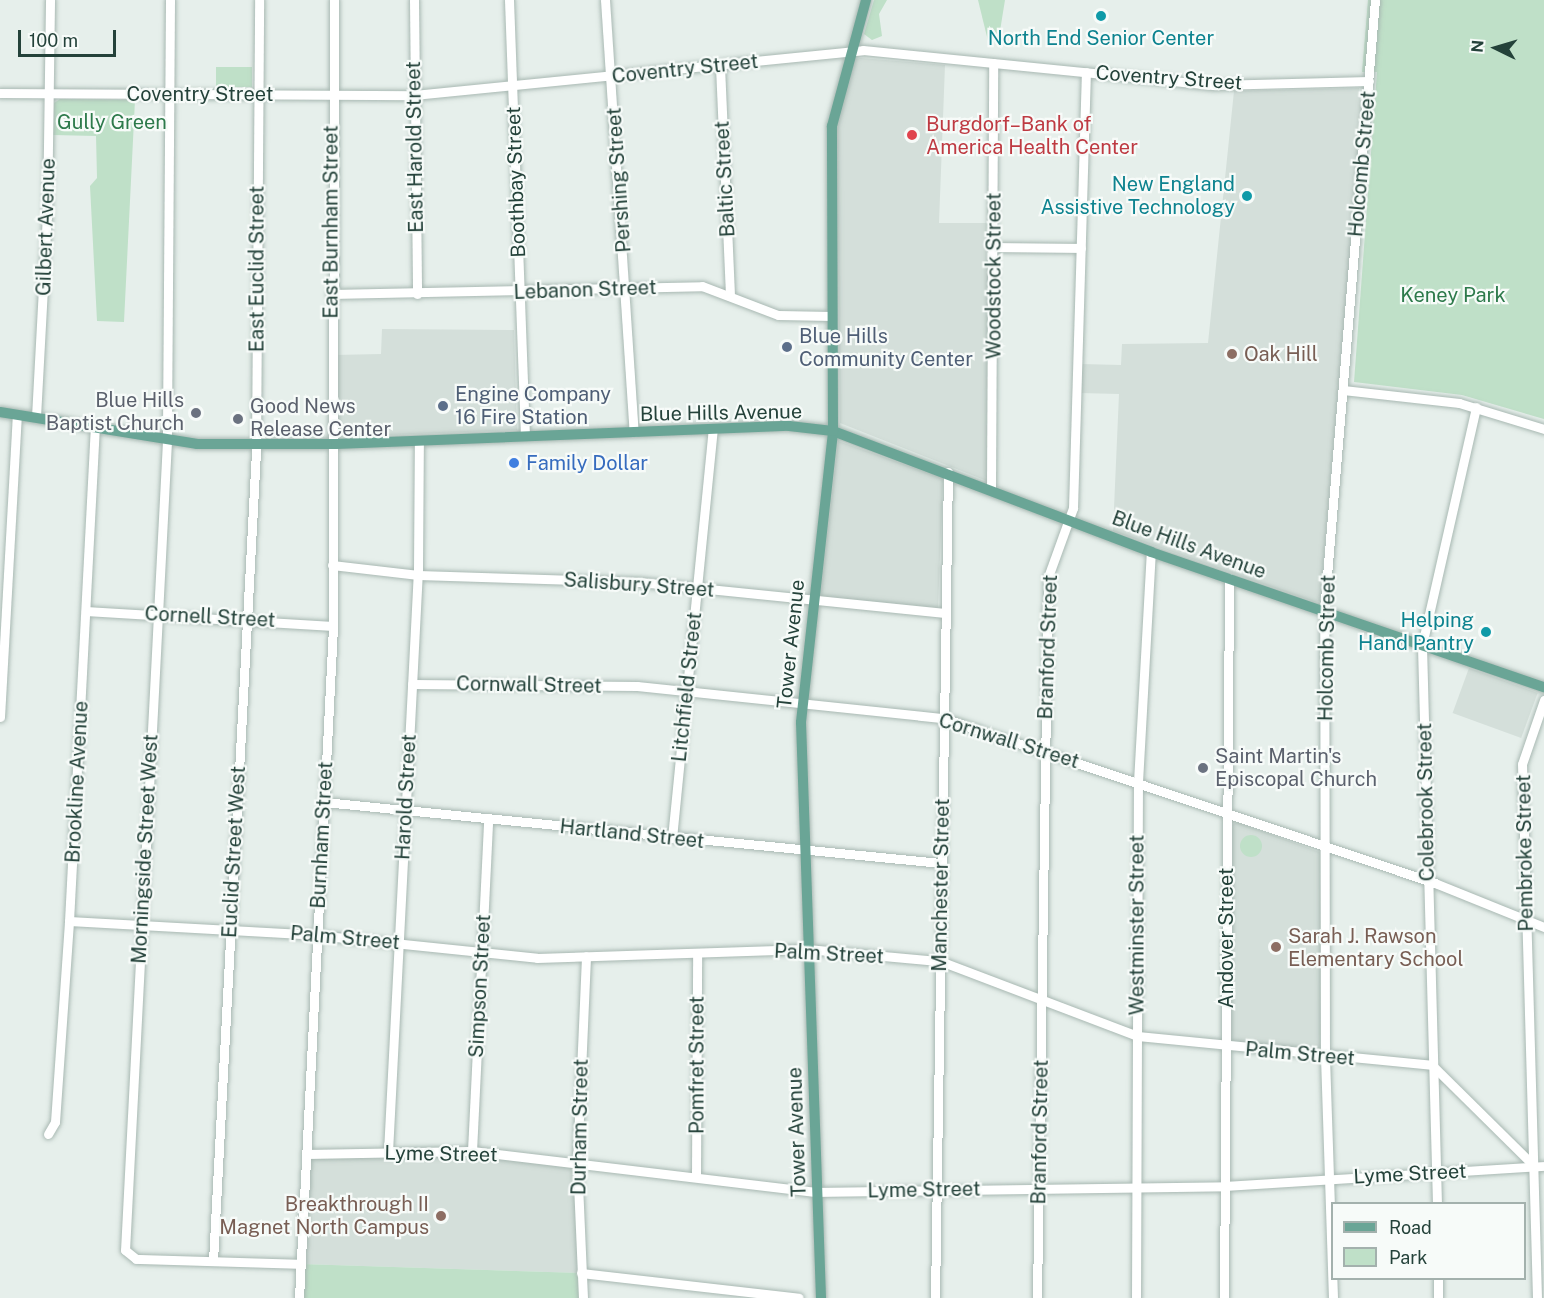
<!DOCTYPE html>
<meta charset="utf-8">
<style>
body{margin:0}
#map{position:relative;width:1544px;height:1298px;overflow:hidden;background:#e6efeb;font-family:"Public Sans",sans-serif}
div>[style]{position:absolute}
.built>*{inset:0;background:#d4dfda;transform-origin:0 0}
.green>*{inset:0;background:#bfe0c8;transform-origin:0 0}
.round{border-radius:50%}
.roads{filter:drop-shadow(0 0 2px #a8b8b2) drop-shadow(0 0 2px #a8b8b2)}
.minor>*{height:9px;margin:-4.5px;padding:0 4.5px;transform-origin:4.5px;border-radius:4.5px;background:#fff}
.major>*{height:10px;margin:-5px;padding:0 5px;transform-origin:5px;border-radius:5px;background:#6aa596}
.dots>*{width:16px;height:16px;translate:-50% -50%;box-sizing:border-box;border:3px solid #f7fbf9;border-radius:50%}
span{translate:-50% -50%;white-space:nowrap;text-align:center;line-height:1.15;-webkit-text-stroke:4.5px #f7fbf9;paint-order:stroke}
.culture-label{font-size:20px;color:#0d838f}
.right{translate:-100% -50%;text-align:right}
.street-label{font-size:20px;color:#24423a}
.park-label{font-size:20px;color:#2d7a4b}
.health-label{font-size:20px;color:#be3a42}
.left{translate:0 -50%;text-align:left}
.service-label{font-size:20px;color:#4e5e75}
.education-label{font-size:20px;color:#785e54}
.worship-label{font-size:20px;color:#5b616d}
.shop-label{font-size:20px;color:#366cbe}
.legend{position:absolute;left:1331px;top:1202px;width:195px;height:78px;box-sizing:border-box;background:#f7fbf9;border:2px solid #a3b1ad;margin:0;padding:8px 10px;list-style:none;font-size:18px;color:#24423a}
.legend li{display:flex;align-items:center;gap:12px;height:30px}
.legend b{width:30px;border:2px solid #a3b1ad}
.north{position:absolute;left:1466px;top:18px;width:60px;height:60px;-webkit-text-stroke:4px #f7fbf9;paint-order:stroke;rotate:275deg;font-size:16px;font-weight:700;line-height:24px;text-align:center;color:#24423a}
.north::after{content:'';display:block;margin:auto;width:21px;height:27px;background:#24423a;clip-path:polygon(50% 0,100% 100%,50% 72%,0 100%)}
.scale{position:absolute;left:18px;top:30px;width:98px;height:27px;box-sizing:border-box;border:3px solid #24423a;border-top:0;padding-left:8px;font-size:18px;line-height:21px;white-space:nowrap;color:#24423a;-webkit-text-stroke:4px #f7fbf9;paint-order:stroke}
</style>
<div id="map">
<div class="built">
<div style="clip-path:polygon(861px 58px,945px 65px,939px 223px,990px 223px,987px 481px,840px 423px,837px 128px,855px 59px)"></div>
<div style="clip-path:polygon(1359px 88px,1362px 114px,1320px 601px,1315px 602px,1113px 531px,1119px 394px,1080px 393px,1081px 364px,1121px 365px,1122px 344px,1208px 343px,1234px 91px)"></div>
<div style="clip-path:polygon(382px 329px,514px 330px,517px 430px,337px 437px,334px 355px,381px 354px)"></div>
<div style="clip-path:polygon(838px 441px,943px 478px,938px 608px,820px 597px)"></div>
<div style="left:1469px;top:668px;width:73px;height:48px;rotate:20deg"></div>
<div style="clip-path:polygon(1237px 822px,1322px 853px,1320px 1050px,1231px 1041px,1232px 825px)"></div>
<div style="clip-path:polygon(472px 1151px,577px 1163px,581px 1273px,301px 1264px,306px 1154px)"></div>
</div>
<div class="green">
<div style="clip-path:polygon(874px 0,887px 0,879px 14px,882px 36px,872px 40px,864px 34px)"></div>
<div style="clip-path:polygon(978px 0,1005px 0,999px 37px,989px 45px)"></div>
<div style="clip-path:polygon(1368px 0,1544px 0,1544px 419px,1462px 395px,1354px 382px,1377px 72px,1362px 72px)"></div>
<div style="left:216px;top:67px;width:36px;height:20px"></div>
<div style="clip-path:polygon(60px 99px,135px 100px,124px 322px,97px 321px,90px 186px,97px 178px,96px 136px,53px 135px,54px 103px)"></div>
<div class="round" style="left:1240px;top:835px;width:22px;height:22px"></div>
<div style="clip-path:polygon(301px 1264px,581px 1273px,583px 1298px,299px 1298px)"></div>
</div>
<div class="roads">
<div class="minor">
<div style="left:170px;top:0;width:441px;rotate:90.4deg"></div>
<div style="left:167px;top:441px;width:810px;rotate:92.97deg"></div>
<div style="left:125px;top:1250px;width:14px;rotate:39deg"></div>
<div style="left:136px;top:1259px;width:165px;rotate:1.7deg"></div>
<div style="left:414px;top:0;width:294px;rotate:89.4deg"></div>
<div style="left:509px;top:0;width:436px;rotate:87.9deg"></div>
<div style="left:605px;top:0;width:433px;rotate:86.2deg"></div>
<div style="left:720px;top:66px;width:227px;rotate:87.5deg"></div>
<div style="left:0;top:93px;width:414px;rotate:0.3deg"></div>
<div style="left:414px;top:95px;width:451px;rotate:-5.7deg"></div>
<div style="left:863px;top:50px;width:354px;rotate:5.7deg"></div>
<div style="left:1215px;top:85px;width:154px;rotate:-1.5deg"></div>
<div style="left:994px;top:247px;width:87px;rotate:0.7deg"></div>
<div style="left:331px;top:294px;width:371px;rotate:-1.2deg"></div>
<div style="left:702px;top:286px;width:81px;rotate:20.9deg"></div>
<div style="left:778px;top:315px;width:54px;rotate:1.1deg"></div>
<div style="left:1343px;top:390px;width:117px;rotate:6.4deg"></div>
<div style="left:1459px;top:403px;width:89px;rotate:17deg"></div>
<div style="left:36px;top:417px;width:200px;rotate:-86.9deg"></div>
<div style="left:47px;top:217px;width:217px;rotate:-89.2deg"></div>
<div style="left:991px;top:489px;width:426px;rotate:-89.7deg"></div>
<div style="left:332px;top:565px;width:87px;rotate:6.6deg"></div>
<div style="left:418px;top:575px;width:221px;rotate:1.8deg"></div>
<div style="left:639px;top:582px;width:308px;rotate:5.8deg"></div>
<div style="left:86px;top:611px;width:247px;rotate:3.5deg"></div>
<div style="left:412px;top:684px;width:225px;rotate:0.5deg"></div>
<div style="left:637px;top:686px;width:308px;rotate:6deg"></div>
<div style="left:943px;top:718px;width:519px;rotate:18.54deg"></div>
<div style="left:1435px;top:883px;width:118px;rotate:22deg"></div>
<div style="left:0;top:717px;width:303px;rotate:-86.8deg"></div>
<div style="left:324px;top:802px;width:620px;rotate:5.65deg"></div>
<div style="left:672px;top:838px;width:411px;rotate:-84.3deg"></div>
<div style="left:69px;top:921px;width:247px;rotate:3.2deg"></div>
<div style="left:316px;top:935px;width:222px;rotate:5.9deg"></div>
<div style="left:537px;top:958px;width:270px;rotate:-1.9deg"></div>
<div style="left:807px;top:949px;width:134px;rotate:5.2deg"></div>
<div style="left:940px;top:961px;width:211px;rotate:20.8deg"></div>
<div style="left:1137px;top:1036px;width:296px;rotate:5.6deg"></div>
<div style="left:1432px;top:1065px;width:145px;rotate:44.7deg"></div>
<div style="left:48px;top:1134px;width:14px;rotate:-60deg"></div>
<div style="left:55px;top:1122px;width:201px;rotate:-86deg"></div>
<div style="left:69px;top:921px;width:495px;rotate:-87deg"></div>
<div style="left:472px;top:1151px;width:331px;rotate:-87.2deg"></div>
<div style="left:388px;top:1152px;width:584px;rotate:-87.05deg"></div>
<div style="left:418px;top:569px;width:128px;rotate:-89.6deg"></div>
<div style="left:306px;top:1154px;width:166px;rotate:-1deg"></div>
<div style="left:472px;top:1151px;width:347px;rotate:6.8deg"></div>
<div style="left:817px;top:1192px;width:408px;rotate:-0.8deg"></div>
<div style="left:1225px;top:1186px;width:320px;rotate:-3.6deg"></div>
<div style="left:696px;top:1176px;width:223px;rotate:-89.7deg"></div>
<div style="left:1437px;top:1204px;width:559px;rotate:-91.54deg"></div>
<div style="left:1422px;top:645px;width:244px;rotate:-77.2deg"></div>
<div style="left:213px;top:1261px;width:810px;rotate:-86.96deg"></div>
<div style="left:256px;top:452px;width:452px;rotate:-89.6deg"></div>
<div style="left:581px;top:1273px;width:219px;rotate:6.5deg"></div>
<div style="left:1438px;top:1278px;width:20px;rotate:90deg"></div>
<div style="left:299px;top:1298px;width:673px;rotate:-87.1deg"></div>
<div style="left:333px;top:626px;width:626px;rotate:-89.91deg"></div>
<div style="left:583px;top:1298px;width:135px;rotate:-92.5deg"></div>
<div style="left:577px;top:1163px;width:207px;rotate:-87.5deg"></div>
<div style="left:935px;top:1298px;width:826px;rotate:-89.1deg"></div>
<div style="left:1037px;top:1298px;width:721px;rotate:-89.13deg"></div>
<div style="left:1048px;top:577px;width:73px;rotate:-70.1deg"></div>
<div style="left:1073px;top:508px;width:436px;rotate:-88.3deg"></div>
<div style="left:1136px;top:1298px;width:516px;rotate:-89.78deg"></div>
<div style="left:1138px;top:782px;width:230px;rotate:-86.8deg"></div>
<div style="left:1224px;top:1298px;width:720px;rotate:-89.6deg"></div>
<div style="left:1333px;top:1298px;width:241px;rotate:-91.9deg"></div>
<div style="left:1325px;top:1057px;width:445px;rotate:-90.1deg"></div>
<div style="left:1324px;top:612px;width:614px;rotate:-85.24deg"></div>
<div style="left:1537px;top:1298px;width:534px;rotate:-91.61deg"></div>
<div style="left:1522px;top:764px;width:68px;rotate:-71deg"></div>
</div>
<div class="major">
<div style="left:0;top:412px;width:200px;rotate:9.2deg"></div>
<div style="left:197px;top:444px;width:139px"></div>
<div style="left:336px;top:444px;width:453px;rotate:-2.3deg"></div>
<div style="left:789px;top:426px;width:44px;rotate:6.5deg"></div>
<div style="left:833px;top:431px;width:340px;rotate:20.8deg"></div>
<div style="left:1151px;top:552px;width:416px;rotate:19deg"></div>
<div style="left:821px;top:1298px;width:576px;rotate:-91.99deg"></div>
<div style="left:801px;top:722px;width:293px;rotate:-83.7deg"></div>
<div style="left:833px;top:431px;width:305px;rotate:-90.2deg"></div>
<div style="left:832px;top:126px;width:131px;rotate:-74.9deg"></div>
</div>
</div>
<div class="dots">
<div style="left:1101px;top:16px;background:#0f9aa8"></div>
<div style="left:912px;top:135px;background:#e0444e"></div>
<div style="left:1247px;top:196px;background:#0f9aa8"></div>
<div style="left:787px;top:347px;background:#5c6f8a"></div>
<div style="left:1232px;top:354px;background:#8d6e63"></div>
<div style="left:443px;top:406px;background:#5c6f8a"></div>
<div style="left:196px;top:413px;background:#6b7280"></div>
<div style="left:238px;top:419px;background:#6b7280"></div>
<div style="left:514px;top:463px;background:#3f7fe0"></div>
<div style="left:1486px;top:632px;background:#0f9aa8"></div>
<div style="left:1203px;top:768px;background:#6b7280"></div>
<div style="left:1276px;top:947px;background:#8d6e63"></div>
<div style="left:441px;top:1216px;background:#8d6e63"></div>
</div>
<div class="culture-label">
<span style="left:1101px;top:38px">North End Senior Center</span>
<span class="right" style="left:1235px;top:196px">New England<br>Assistive Technology</span>
<span class="right" style="left:1474px;top:632px">Helping<br>Hand Pantry</span>
</div>
<div class="street-label">
<span style="left:685px;top:69px;rotate:-6deg">Coventry Street</span>
<span style="left:1169px;top:78px;rotate:4deg">Coventry Street</span>
<span style="left:200px;top:94px">Coventry Street</span>
<span style="left:415px;top:147px;rotate:-91deg">East Harold Street</span>
<span style="left:1362px;top:164px;rotate:-85deg">Holcomb Street</span>
<span style="left:725px;top:179px;rotate:-93deg">Baltic Street</span>
<span style="left:619px;top:180px;rotate:-94deg">Pershing Street</span>
<span style="left:516px;top:182px;rotate:-92deg">Boothbay Street</span>
<span style="left:331px;top:222px;rotate:-90deg">East Burnham Street</span>
<span style="left:46px;top:227px;rotate:-88deg">Gilbert Avenue</span>
<span style="left:257px;top:269px;rotate:-90deg">East Euclid Street</span>
<span style="left:994px;top:276px;rotate:-90deg">Woodstock Street</span>
<span style="left:585px;top:290px;rotate:-2deg">Lebanon Street</span>
<span style="left:721px;top:413px;rotate:-1deg">Blue Hills Avenue</span>
<span style="left:1189px;top:545px;rotate:20deg">Blue Hills Avenue</span>
<span style="left:639px;top:585px;rotate:4deg">Salisbury Street</span>
<span style="left:210px;top:617px;rotate:3deg">Cornell Street</span>
<span style="left:791px;top:644px;rotate:-84deg">Tower Avenue</span>
<span style="left:1048px;top:647px;rotate:-88deg">Branford Street</span>
<span style="left:1327px;top:648px;rotate:-89deg">Holcomb Street</span>
<span style="left:529px;top:685px;rotate:1deg">Cornwall Street</span>
<span style="left:687px;top:687px;rotate:-84deg">Litchfield Street</span>
<span style="left:1009px;top:741px;rotate:17deg">Cornwall Street</span>
<span style="left:77px;top:782px;rotate:-87deg">Brookline Avenue</span>
<span style="left:406px;top:797px;rotate:-87deg">Harold Street</span>
<span style="left:1426px;top:802px;rotate:-91deg">Colebrook Street</span>
<span style="left:632px;top:834px;rotate:6deg">Hartland Street</span>
<span style="left:322px;top:835px;rotate:-87deg">Burnham Street</span>
<span style="left:145px;top:849px;rotate:-87deg">Morningside Street West</span>
<span style="left:234px;top:852px;rotate:-87deg">Euclid Street West</span>
<span style="left:1525px;top:853px;rotate:-91deg">Pembroke Street</span>
<span style="left:941px;top:885px;rotate:-89deg">Manchester Street</span>
<span style="left:1137px;top:925px;rotate:-90deg">Westminster Street</span>
<span style="left:345px;top:938px;rotate:5deg">Palm Street</span>
<span style="left:1226px;top:938px;rotate:-90deg">Andover Street</span>
<span style="left:829px;top:954px;rotate:3deg">Palm Street</span>
<span style="left:480px;top:986px;rotate:-87deg">Simpson Street</span>
<span style="left:1300px;top:1054px;rotate:5deg">Palm Street</span>
<span style="left:697px;top:1065px;rotate:-90deg">Pomfret Street</span>
<span style="left:580px;top:1127px;rotate:-89deg">Durham Street</span>
<span style="left:797px;top:1132px;rotate:-92deg">Tower Avenue</span>
<span style="left:1040px;top:1132px;rotate:-89deg">Branford Street</span>
<span style="left:441px;top:1154px;rotate:1deg">Lyme Street</span>
<span style="left:1410px;top:1174px;rotate:-3deg">Lyme Street</span>
<span style="left:924px;top:1190px;rotate:-1deg">Lyme Street</span>
</div>
<div class="park-label">
<span style="left:112px;top:122px">Gully Green</span>
<span style="left:1453px;top:295px">Keney Park</span>
</div>
<div class="health-label">
<span class="left" style="left:926px;top:136px">Burgdorf–Bank of<br>America Health Center</span>
</div>
<div class="service-label">
<span class="left" style="left:799px;top:348px">Blue Hills<br>Community Center</span>
<span class="left" style="left:455px;top:406px">Engine Company<br>16 Fire Station</span>
</div>
<div class="education-label">
<span class="left" style="left:1244px;top:354px">Oak Hill</span>
<span class="left" style="left:1288px;top:948px">Sarah J. Rawson<br>Elementary School</span>
<span class="right" style="left:429px;top:1216px">Breakthrough II<br>Magnet North Campus</span>
</div>
<div class="worship-label">
<span class="right" style="left:184px;top:412px">Blue Hills<br>Baptist Church</span>
<span class="left" style="left:250px;top:418px">Good News<br>Release Center</span>
<span class="left" style="left:1215px;top:768px">Saint Martin's<br>Episcopal Church</span>
</div>
<div class="shop-label">
<span class="left" style="left:526px;top:463px">Family Dollar</span>
</div>
<ul class="legend">
<li><b style="height:8px;background:#6aa596"></b>Road</li>
<li><b style="height:16px;background:#bfe0c8"></b>Park</li>
</ul>
<div class="north">N</div>
<div class="scale">100 m</div>
</div>
